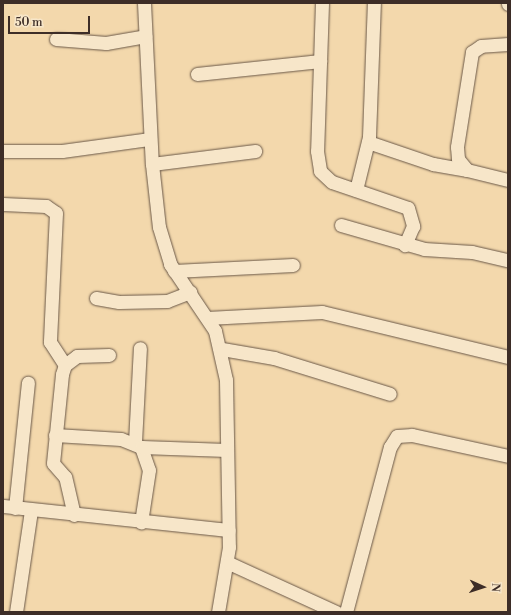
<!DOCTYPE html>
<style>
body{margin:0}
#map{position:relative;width:511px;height:615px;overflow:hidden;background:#f3d8ac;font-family:"Libre Bodoni",serif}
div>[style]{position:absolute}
.roads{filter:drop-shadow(0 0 1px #6a5848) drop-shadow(0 0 1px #6a5848)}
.minor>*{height:13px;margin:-6.5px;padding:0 6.5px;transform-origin:6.5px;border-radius:6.5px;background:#f7e6c9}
span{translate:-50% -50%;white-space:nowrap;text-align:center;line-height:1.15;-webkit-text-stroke:3.5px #f7e6c9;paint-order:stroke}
.frame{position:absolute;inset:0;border:4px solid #3d2d27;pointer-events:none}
.north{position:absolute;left:463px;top:567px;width:40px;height:40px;-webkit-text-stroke:3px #f7e6c9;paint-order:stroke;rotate:93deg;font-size:11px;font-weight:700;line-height:16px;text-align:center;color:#3d2d27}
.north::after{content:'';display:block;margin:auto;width:14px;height:18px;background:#3d2d27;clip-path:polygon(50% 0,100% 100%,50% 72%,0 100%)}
.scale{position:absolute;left:8px;top:16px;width:82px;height:18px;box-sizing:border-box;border:2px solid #3d2d27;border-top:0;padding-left:5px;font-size:12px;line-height:14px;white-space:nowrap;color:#3d2d27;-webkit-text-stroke:3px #f7e6c9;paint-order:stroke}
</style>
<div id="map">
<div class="roads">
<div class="minor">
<div style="left:144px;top:3px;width:161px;rotate:87.2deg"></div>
<div style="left:152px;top:164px;width:63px;rotate:83.7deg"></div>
<div style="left:159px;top:227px;width:39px;rotate:73deg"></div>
<div style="left:170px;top:264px;width:81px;rotate:56.1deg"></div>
<div style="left:215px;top:331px;width:50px;rotate:77.3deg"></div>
<div style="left:226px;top:380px;width:167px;rotate:89deg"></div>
<div style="left:229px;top:547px;width:66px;rotate:99.6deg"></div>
<div style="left:322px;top:3px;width:148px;rotate:91.9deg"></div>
<div style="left:317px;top:151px;width:20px;rotate:81deg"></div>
<div style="left:320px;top:171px;width:16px;rotate:43deg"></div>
<div style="left:332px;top:182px;width:80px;rotate:18.9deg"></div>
<div style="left:408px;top:208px;width:19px;rotate:74deg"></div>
<div style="left:413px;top:226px;width:21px;rotate:113deg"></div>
<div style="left:508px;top:3px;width:1px;rotate:90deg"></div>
<div style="left:56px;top:39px;width:50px;rotate:4.6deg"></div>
<div style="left:106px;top:43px;width:40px;rotate:-10deg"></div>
<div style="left:508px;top:44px;width:27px;rotate:176deg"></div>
<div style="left:481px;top:46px;width:11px;rotate:146deg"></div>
<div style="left:472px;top:52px;width:96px;rotate:99deg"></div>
<div style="left:457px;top:147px;width:12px;rotate:85deg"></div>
<div style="left:458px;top:159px;width:14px;rotate:51deg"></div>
<div style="left:467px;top:170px;width:42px;rotate:13.7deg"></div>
<div style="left:197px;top:74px;width:124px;rotate:-6deg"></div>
<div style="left:368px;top:142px;width:69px;rotate:18.7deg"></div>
<div style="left:433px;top:164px;width:35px;rotate:10deg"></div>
<div style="left:3px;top:151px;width:59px"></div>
<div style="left:62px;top:151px;width:89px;rotate:-7.8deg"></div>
<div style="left:152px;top:164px;width:104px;rotate:-7.2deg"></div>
<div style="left:356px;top:190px;width:55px;rotate:-76.2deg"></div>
<div style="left:369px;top:137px;width:134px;rotate:-87.9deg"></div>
<div style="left:3px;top:204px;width:43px;rotate:2.7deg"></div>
<div style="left:46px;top:206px;width:12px;rotate:35deg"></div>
<div style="left:56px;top:213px;width:129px;rotate:92.7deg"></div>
<div style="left:50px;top:342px;width:27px;rotate:57deg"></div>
<div style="left:341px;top:225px;width:86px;rotate:16.1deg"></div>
<div style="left:424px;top:249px;width:48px;rotate:3.6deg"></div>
<div style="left:472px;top:252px;width:37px;rotate:13deg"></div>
<div style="left:174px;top:271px;width:119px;rotate:-2.9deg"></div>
<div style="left:96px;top:298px;width:23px;rotate:10deg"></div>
<div style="left:119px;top:302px;width:48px;rotate:-1.2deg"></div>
<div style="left:167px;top:301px;width:25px;rotate:-21deg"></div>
<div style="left:207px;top:318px;width:115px;rotate:-3deg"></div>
<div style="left:322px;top:312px;width:191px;rotate:13.6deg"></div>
<div style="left:222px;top:349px;width:53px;rotate:9.8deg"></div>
<div style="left:274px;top:358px;width:121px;rotate:17.2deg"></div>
<div style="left:55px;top:435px;width:66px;rotate:3.5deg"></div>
<div style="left:121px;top:439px;width:22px;rotate:22deg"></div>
<div style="left:141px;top:447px;width:24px;rotate:71deg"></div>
<div style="left:149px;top:470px;width:53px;rotate:98.7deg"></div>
<div style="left:135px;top:442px;width:94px;rotate:-87deg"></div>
<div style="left:141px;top:447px;width:86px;rotate:2deg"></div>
<div style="left:3px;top:506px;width:227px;rotate:6.1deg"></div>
<div style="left:15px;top:508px;width:126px;rotate:-84.1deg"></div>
<div style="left:74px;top:515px;width:39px;rotate:-103deg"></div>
<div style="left:65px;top:477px;width:18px;rotate:-131deg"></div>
<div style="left:53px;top:463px;width:89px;rotate:-84.2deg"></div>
<div style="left:62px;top:374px;width:9px;rotate:-72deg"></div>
<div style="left:65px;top:365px;width:15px;rotate:-37deg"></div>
<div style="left:77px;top:356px;width:32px;rotate:-2deg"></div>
<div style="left:229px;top:563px;width:118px;rotate:24.6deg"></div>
<div style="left:16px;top:612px;width:103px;rotate:-81.6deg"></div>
<div style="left:346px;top:612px;width:171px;rotate:-75.1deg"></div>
<div style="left:390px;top:447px;width:13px;rotate:-58deg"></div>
<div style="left:397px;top:436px;width:15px;rotate:-4deg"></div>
<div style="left:412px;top:435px;width:98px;rotate:12.3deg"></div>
</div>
</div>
<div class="frame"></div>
<div class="north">N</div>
<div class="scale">50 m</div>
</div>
